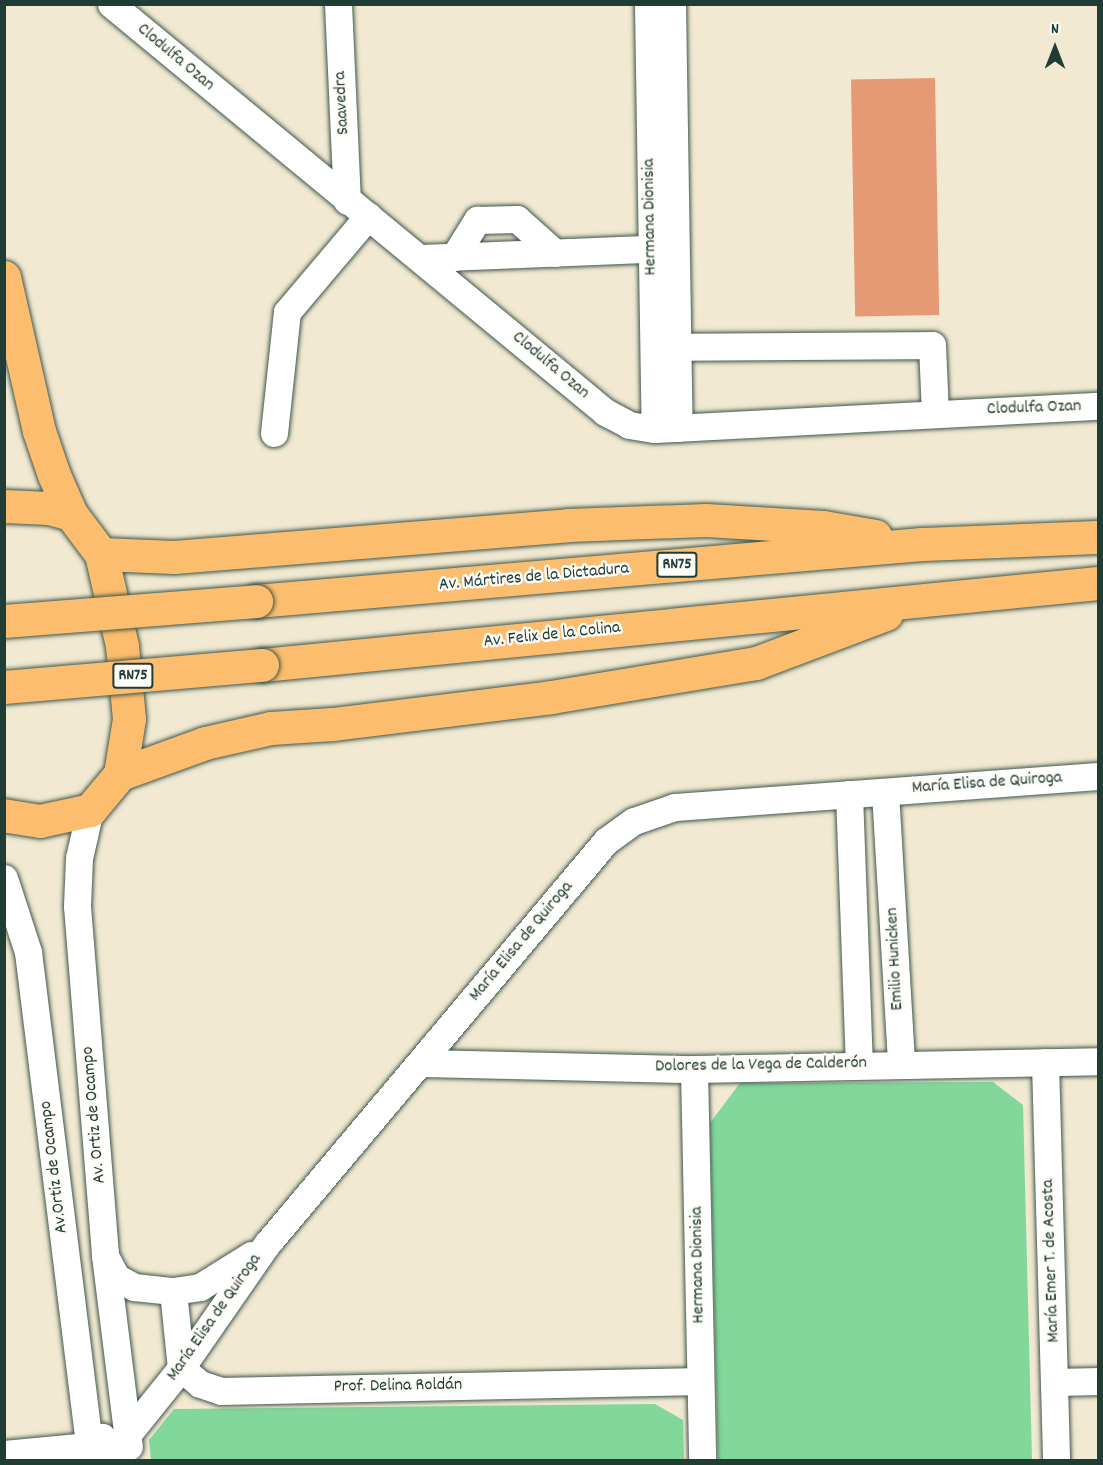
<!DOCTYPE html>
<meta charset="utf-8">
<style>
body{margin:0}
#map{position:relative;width:1103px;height:1465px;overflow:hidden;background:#f1e9d1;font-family:Dekko,sans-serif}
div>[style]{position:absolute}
.green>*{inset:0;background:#82d79b}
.building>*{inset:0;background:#e59a75;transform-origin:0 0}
.roads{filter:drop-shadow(0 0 2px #3e574c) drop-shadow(0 0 2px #3e574c)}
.minor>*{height:27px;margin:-13.5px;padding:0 13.5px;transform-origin:13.5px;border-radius:13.5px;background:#fff}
.major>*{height:33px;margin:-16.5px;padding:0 16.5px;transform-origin:16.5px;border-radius:16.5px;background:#fcbd6e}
.bridges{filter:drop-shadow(0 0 2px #3e574c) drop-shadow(0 0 2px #3e574c)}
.major-bridge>*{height:33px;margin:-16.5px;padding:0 16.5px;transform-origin:16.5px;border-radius:16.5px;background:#fcbd6e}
span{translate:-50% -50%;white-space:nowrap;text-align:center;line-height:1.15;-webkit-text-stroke:5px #fdfcf7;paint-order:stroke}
.shield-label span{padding:2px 4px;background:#fdfcf7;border:2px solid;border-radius:4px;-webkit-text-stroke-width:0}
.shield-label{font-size:16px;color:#1f3d34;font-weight:700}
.street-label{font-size:18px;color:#1f3d34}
.frame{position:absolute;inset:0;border:6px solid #1f3d34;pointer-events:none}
.north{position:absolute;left:1025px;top:18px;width:60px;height:60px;-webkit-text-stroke:4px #fdfcf7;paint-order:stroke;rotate:0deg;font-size:16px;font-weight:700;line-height:24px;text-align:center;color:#1f3d34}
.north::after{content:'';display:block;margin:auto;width:21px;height:27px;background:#1f3d34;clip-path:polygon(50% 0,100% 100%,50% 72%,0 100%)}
</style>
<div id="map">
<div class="green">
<div style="clip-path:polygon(993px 1082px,1023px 1105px,1032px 1460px,718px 1460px,710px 1123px,740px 1083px)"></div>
<div style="clip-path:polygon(655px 1404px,683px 1420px,684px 1460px,151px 1460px,149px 1440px,174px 1409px)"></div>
</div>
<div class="building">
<div style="left:935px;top:78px;width:237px;height:84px;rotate:89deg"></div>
</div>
<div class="roads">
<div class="minor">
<div style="left:111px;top:4px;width:641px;rotate:39.55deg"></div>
<div style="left:605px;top:412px;width:27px;rotate:28deg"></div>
<div style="left:629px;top:425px;width:26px;rotate:9deg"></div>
<div style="left:655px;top:429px;width:444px;rotate:-3deg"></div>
<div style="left:338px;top:4px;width:197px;rotate:87.4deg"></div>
<div style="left:648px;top:4px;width:425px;rotate:89.1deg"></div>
<div style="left:672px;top:4px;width:424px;rotate:89.1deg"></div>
<div style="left:454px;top:257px;width:44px;rotate:-58.1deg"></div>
<div style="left:477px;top:220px;width:40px;rotate:-1.4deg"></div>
<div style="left:517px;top:219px;width:51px;rotate:41.8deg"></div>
<div style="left:422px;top:258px;width:246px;rotate:-2.3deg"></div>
<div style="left:660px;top:347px;width:272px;rotate:-0.4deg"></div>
<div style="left:932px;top:345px;width:68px;rotate:87.5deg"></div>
<div style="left:274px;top:433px;width:122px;rotate:-83.9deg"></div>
<div style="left:287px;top:312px;width:126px;rotate:-49.8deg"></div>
<div style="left:885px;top:792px;width:272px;rotate:86.6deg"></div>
<div style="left:849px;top:794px;width:271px;rotate:87.9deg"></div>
<div style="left:90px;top:810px;width:49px;rotate:102.9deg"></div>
<div style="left:79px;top:858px;width:48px;rotate:92.4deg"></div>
<div style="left:77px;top:906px;width:350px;rotate:85.4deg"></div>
<div style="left:105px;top:1255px;width:193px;rotate:82.9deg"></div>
<div style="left:4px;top:878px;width:78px;rotate:72deg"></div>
<div style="left:28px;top:952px;width:512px;rotate:82.93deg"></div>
<div style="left:1045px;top:1062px;width:398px;rotate:88.4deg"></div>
<div style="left:423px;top:1063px;width:271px;rotate:1.3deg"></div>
<div style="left:694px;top:1069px;width:404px;rotate:-1.1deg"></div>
<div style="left:694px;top:1069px;width:391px;rotate:88.8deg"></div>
<div style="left:105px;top:1256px;width:24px;rotate:62deg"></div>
<div style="left:116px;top:1277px;width:21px;rotate:29deg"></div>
<div style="left:134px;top:1287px;width:39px;rotate:6deg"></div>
<div style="left:173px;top:1291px;width:27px;rotate:-8deg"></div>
<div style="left:200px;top:1287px;width:60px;rotate:-32.1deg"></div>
<div style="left:173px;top:1291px;width:77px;rotate:84.1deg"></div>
<div style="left:181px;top:1368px;width:25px;rotate:40deg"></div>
<div style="left:200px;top:1384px;width:22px;rotate:18deg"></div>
<div style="left:221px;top:1391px;width:479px;rotate:-1.2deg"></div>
<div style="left:1056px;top:1382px;width:42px;rotate:-1.4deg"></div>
<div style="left:4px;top:1454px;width:85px;rotate:-5.4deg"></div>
<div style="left:89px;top:1446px;width:16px;rotate:-35deg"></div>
<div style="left:107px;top:1460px;width:118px;rotate:-51.2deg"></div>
<div style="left:181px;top:1368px;width:151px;rotate:-55.3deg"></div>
<div style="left:267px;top:1244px;width:527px;rotate:-49.93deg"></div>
<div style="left:606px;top:841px;width:34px;rotate:-36deg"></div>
<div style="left:634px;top:821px;width:43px;rotate:-18.9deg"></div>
<div style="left:675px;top:807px;width:424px;rotate:-4.2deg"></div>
</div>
<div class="major">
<div style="left:4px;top:277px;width:158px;rotate:77.2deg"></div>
<div style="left:39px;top:431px;width:46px;rotate:71.2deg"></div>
<div style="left:54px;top:475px;width:43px;rotate:66.4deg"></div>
<div style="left:71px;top:514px;width:50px;rotate:53.1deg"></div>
<div style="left:101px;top:554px;width:94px;rotate:77.1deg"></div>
<div style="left:122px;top:646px;width:73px;rotate:84.5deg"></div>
<div style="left:129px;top:719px;width:56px;rotate:99.3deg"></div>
<div style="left:120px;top:774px;width:47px;rotate:129.8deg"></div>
<div style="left:90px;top:810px;width:51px;rotate:167.6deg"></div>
<div style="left:40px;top:821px;width:36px;rotate:-171deg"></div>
<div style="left:4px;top:506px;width:45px;rotate:2.5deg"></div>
<div style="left:49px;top:508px;width:23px;rotate:15deg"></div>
<div style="left:101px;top:554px;width:73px;rotate:2.4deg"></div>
<div style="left:174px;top:557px;width:395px;rotate:-4.6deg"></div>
<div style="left:568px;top:525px;width:138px;rotate:-2.1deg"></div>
<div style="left:706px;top:520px;width:117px;rotate:3.4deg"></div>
<div style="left:823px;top:527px;width:53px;rotate:9.8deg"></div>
<div style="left:256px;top:601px;width:668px;rotate:-4.89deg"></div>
<div style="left:922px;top:544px;width:176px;rotate:-2.3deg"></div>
<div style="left:262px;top:665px;width:840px;rotate:-5.6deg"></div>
<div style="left:120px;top:774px;width:90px;rotate:-20deg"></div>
<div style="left:205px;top:743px;width:68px;rotate:-12.8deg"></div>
<div style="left:271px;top:728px;width:61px;rotate:-3.8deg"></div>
<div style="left:332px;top:724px;width:221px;rotate:-7deg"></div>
<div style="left:551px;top:697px;width:208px;rotate:-9.4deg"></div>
<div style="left:756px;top:663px;width:139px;rotate:-20.7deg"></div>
</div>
</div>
<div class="bridges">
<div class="major-bridge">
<div style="left:4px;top:621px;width:253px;rotate:-4.5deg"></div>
<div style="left:4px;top:687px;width:259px;rotate:-4.9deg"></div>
</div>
</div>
<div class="shield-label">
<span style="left:677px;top:565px">RN75</span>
<span style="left:133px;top:676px">RN75</span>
</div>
<div class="street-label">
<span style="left:175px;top:58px;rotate:40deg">Clodulfa Ozan</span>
<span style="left:343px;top:103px;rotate:-93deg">Saavedra</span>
<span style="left:651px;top:217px;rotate:-91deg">Hermana Dionisia</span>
<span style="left:550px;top:366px;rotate:40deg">Clodulfa Ozan</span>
<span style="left:1034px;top:409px;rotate:-2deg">Clodulfa Ozan</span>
<span style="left:534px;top:578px;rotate:-5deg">Av. Mártires de la Dictadura</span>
<span style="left:552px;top:636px;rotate:-6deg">Av. Felix de la Colina</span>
<span style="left:987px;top:784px;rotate:-4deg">María Elisa de Quiroga</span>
<span style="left:522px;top:942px;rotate:-50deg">María Elisa de Quiroga</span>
<span style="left:896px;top:959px;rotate:-93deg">Emilio Hunicken</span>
<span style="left:761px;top:1066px;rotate:-1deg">Dolores de la Vega de Calderón</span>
<span style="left:95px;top:1115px;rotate:-95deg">Av. Ortiz de Ocampo</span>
<span style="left:55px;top:1167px;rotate:-97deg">Av.Ortiz de Ocampo</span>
<span style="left:1052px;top:1261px;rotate:-92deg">María Emer T. de Acosta</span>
<span style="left:699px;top:1265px;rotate:-91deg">Hermana Dionisia</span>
<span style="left:215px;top:1318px;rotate:-55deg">María Elisa de Quiroga</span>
<span style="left:398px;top:1387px;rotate:-1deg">Prof. Delina Roldán</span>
</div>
<div class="frame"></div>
<div class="north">N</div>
</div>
